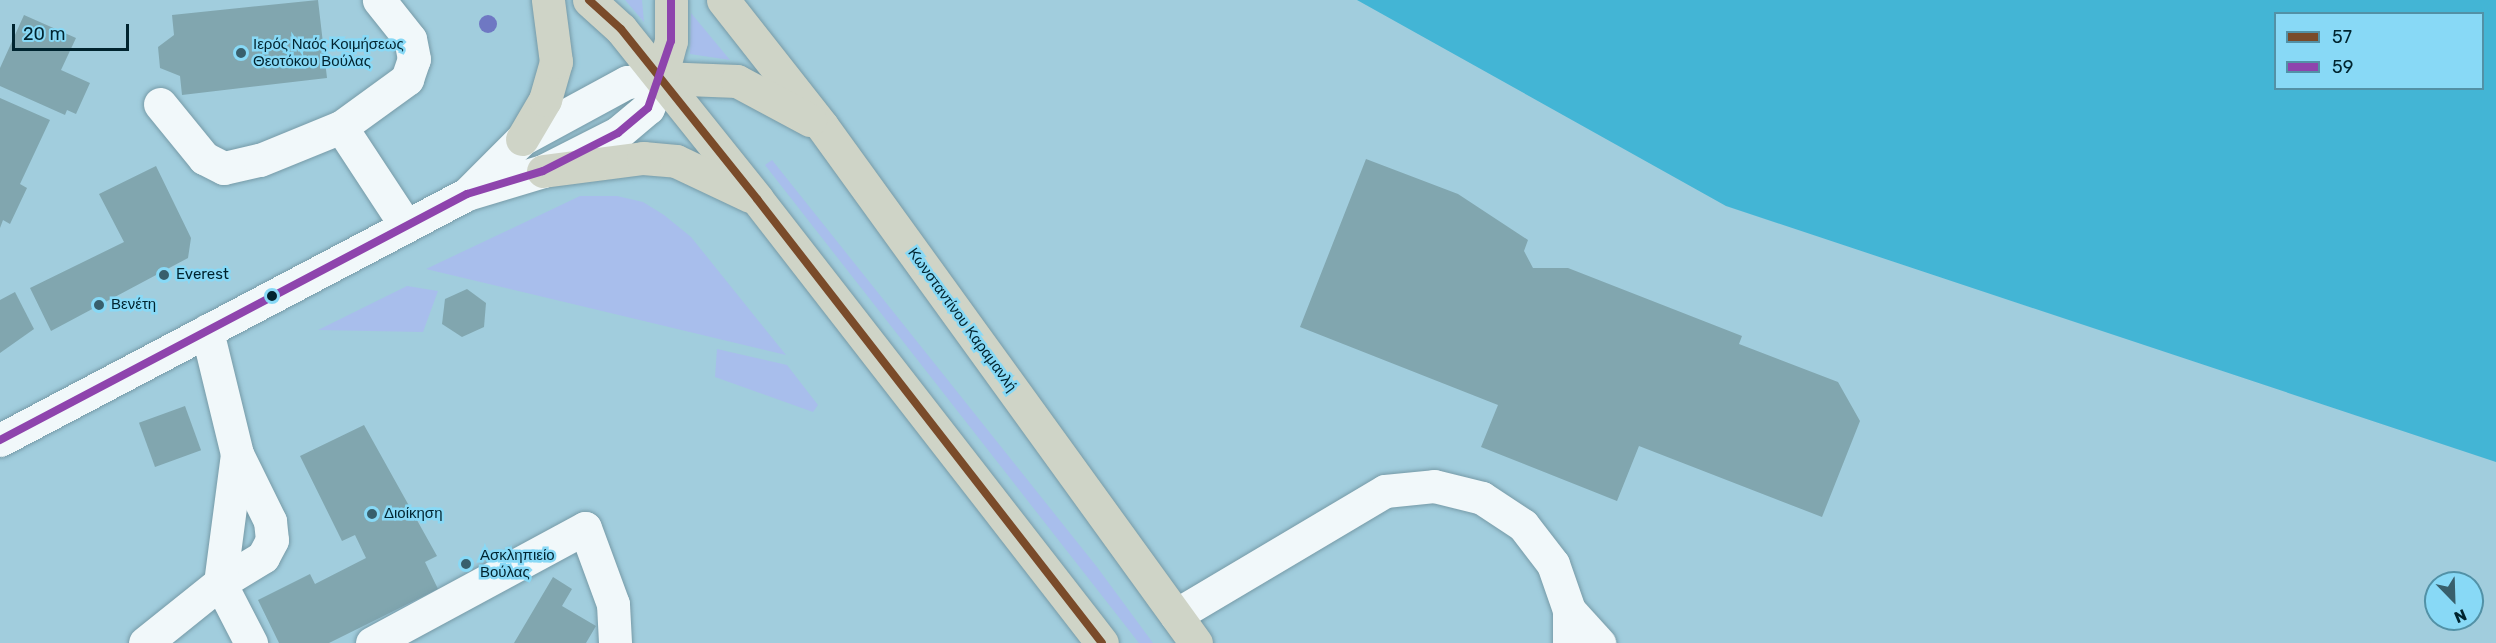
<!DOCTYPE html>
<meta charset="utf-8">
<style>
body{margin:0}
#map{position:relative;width:2496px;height:643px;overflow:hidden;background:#a1cddd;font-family:Rubik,sans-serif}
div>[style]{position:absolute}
.green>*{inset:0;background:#a8beec}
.water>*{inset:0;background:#43b5d5}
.building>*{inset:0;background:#81a6af;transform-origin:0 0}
.roads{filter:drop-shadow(0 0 2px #769aa7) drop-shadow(0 0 2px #769aa7)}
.minor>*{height:33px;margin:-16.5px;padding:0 16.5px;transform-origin:16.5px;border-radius:16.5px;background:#f1f8fa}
.highway>*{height:33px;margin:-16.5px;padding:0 16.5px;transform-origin:16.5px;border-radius:16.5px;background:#cfd4c7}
.bus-1>*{height:8px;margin:-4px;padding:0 4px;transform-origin:4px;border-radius:4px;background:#7a4b2a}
.bus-2>*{height:8px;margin:-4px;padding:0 4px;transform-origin:4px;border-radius:4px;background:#8e44ad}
.trees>*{width:18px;height:18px;margin:-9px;border-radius:50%;background:#6f78c3}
.dots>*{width:16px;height:16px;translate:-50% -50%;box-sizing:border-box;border:3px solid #88d9f6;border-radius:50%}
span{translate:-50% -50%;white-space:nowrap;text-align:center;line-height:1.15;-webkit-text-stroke:5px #88d9f6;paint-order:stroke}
.poi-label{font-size:15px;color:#00242f}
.left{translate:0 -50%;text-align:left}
.street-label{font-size:15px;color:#00242f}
.legend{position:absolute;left:2274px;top:12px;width:210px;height:78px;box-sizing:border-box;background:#88d9f6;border:2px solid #5291a6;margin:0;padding:8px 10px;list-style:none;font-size:18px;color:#00242f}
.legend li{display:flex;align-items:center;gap:12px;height:30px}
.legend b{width:30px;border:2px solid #5291a6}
.north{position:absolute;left:2424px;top:571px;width:60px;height:60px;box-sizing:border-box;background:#88d9f6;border:2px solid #5291a6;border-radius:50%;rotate:157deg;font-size:16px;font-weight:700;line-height:24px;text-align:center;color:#00242f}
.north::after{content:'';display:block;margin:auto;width:21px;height:27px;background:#385f6c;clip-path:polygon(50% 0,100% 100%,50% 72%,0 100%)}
.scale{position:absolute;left:12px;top:24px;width:117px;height:27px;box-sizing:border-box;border:3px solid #00242f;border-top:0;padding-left:8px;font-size:18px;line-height:21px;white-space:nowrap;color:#00242f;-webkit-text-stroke:4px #88d9f6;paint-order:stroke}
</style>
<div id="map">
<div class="green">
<div style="clip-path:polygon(625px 0,642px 0,644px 22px)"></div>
<div style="clip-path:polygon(691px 13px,730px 60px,690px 54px)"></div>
<div style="clip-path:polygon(772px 160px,1097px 567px,1153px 643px,1139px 643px,765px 165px)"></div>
<div style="clip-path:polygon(580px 196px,617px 196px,643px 202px,664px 215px,691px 237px,786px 355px,426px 269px)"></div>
<div style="clip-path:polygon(407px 286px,438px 291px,423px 332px,318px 330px)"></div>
<div style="clip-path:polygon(717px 349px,787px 365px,818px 405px,813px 412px,715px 377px)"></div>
</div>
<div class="water">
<div style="clip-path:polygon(evenodd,1357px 0,2496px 0,2496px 462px,1726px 206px,1357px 0,2276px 14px,2482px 14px,2482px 88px,2276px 88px,2276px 14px)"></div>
</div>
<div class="building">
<div style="clip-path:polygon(318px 0,327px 78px,182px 95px,180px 76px,160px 68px,158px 47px,174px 35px,172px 15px)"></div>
<div style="clip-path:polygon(24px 15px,76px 38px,61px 70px,90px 83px,76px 114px,67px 110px,65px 115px,0 86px,0 68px)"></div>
<div style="clip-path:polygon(0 98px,50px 120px,20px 184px,27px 188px,10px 224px,3px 220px,0 228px)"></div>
<div style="clip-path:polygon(1366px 159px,1458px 194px,1528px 240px,1524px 251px,1533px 268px,1568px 268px,1742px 336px,1739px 344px,1838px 382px,1860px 421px,1822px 517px,1639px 446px,1617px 501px,1481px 447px,1498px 405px,1300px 327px)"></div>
<div style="clip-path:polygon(156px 166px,191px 238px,188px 258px,51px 331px,30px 288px,124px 242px,99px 194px)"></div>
<div style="clip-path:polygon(467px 289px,486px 303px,484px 327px,462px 337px,442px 324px,445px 299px)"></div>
<div style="clip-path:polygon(15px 292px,34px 329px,0 353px,0 300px)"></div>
<div style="left:185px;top:406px;width:47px;height:49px;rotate:70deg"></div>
<div style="clip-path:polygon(364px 425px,437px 556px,425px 562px,438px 589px,329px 643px,279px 643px,258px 600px,310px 574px,315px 584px,366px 558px,355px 535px,342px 541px,300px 456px)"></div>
<div style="clip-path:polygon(553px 577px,572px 589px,562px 606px,596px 626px,586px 643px,514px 643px)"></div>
</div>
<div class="roads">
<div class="minor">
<div style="left:160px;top:104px;width:70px;rotate:50.8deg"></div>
<div style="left:204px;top:158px;width:22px;rotate:27deg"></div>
<div style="left:224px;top:168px;width:37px;rotate:-13deg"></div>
<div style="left:260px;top:160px;width:87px;rotate:-22.2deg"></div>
<div style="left:341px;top:127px;width:82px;rotate:-36deg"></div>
<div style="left:407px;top:79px;width:21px;rotate:-71deg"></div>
<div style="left:414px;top:59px;width:20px;rotate:-101deg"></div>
<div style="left:410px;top:39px;width:50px;rotate:-128.5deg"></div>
<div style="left:341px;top:127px;width:118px;rotate:56.7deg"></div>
<div style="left:0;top:440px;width:528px;rotate:-27.78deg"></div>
<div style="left:467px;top:194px;width:79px;rotate:-16.8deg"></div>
<div style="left:543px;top:171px;width:84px;rotate:-26.9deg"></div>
<div style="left:618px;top:133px;width:39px;rotate:-40deg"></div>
<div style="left:648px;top:108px;width:33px;rotate:-67deg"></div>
<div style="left:661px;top:78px;width:34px;rotate:173deg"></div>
<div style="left:627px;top:82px;width:119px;rotate:151.5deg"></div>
<div style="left:522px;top:139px;width:78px;rotate:135deg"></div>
<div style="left:237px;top:454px;width:75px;rotate:63.8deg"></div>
<div style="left:270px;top:521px;width:19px;rotate:84deg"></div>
<div style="left:272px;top:540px;width:19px;rotate:118deg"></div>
<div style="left:263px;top:557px;width:50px;rotate:148.8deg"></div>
<div style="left:220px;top:583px;width:68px;rotate:62.7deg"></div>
<div style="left:1569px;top:610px;width:45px;rotate:47.7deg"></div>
<div style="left:1176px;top:615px;width:243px;rotate:-30.7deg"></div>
<div style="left:1385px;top:491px;width:49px;rotate:-5.8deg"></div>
<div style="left:1434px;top:486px;width:49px;rotate:14deg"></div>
<div style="left:1482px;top:498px;width:49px;rotate:33.4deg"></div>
<div style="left:1523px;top:525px;width:49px;rotate:52.4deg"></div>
<div style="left:1553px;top:564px;width:49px;rotate:70.8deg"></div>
<div style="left:1569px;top:610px;width:33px;rotate:90deg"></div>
<div style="left:145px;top:643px;width:96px;rotate:-38.7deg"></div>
<div style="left:220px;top:583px;width:130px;rotate:-82.5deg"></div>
<div style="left:237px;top:454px;width:127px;rotate:-103.7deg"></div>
<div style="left:372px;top:643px;width:242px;rotate:-28.4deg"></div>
<div style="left:585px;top:528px;width:81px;rotate:69.8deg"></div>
<div style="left:613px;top:604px;width:39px;rotate:87deg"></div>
</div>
<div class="highway">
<div style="left:589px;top:0;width:43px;rotate:42.2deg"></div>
<div style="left:621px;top:29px;width:218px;rotate:51.3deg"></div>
<div style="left:757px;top:199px;width:562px;rotate:52.15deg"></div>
<div style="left:723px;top:0;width:160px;rotate:51.8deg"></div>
<div style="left:822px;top:126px;width:638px;rotate:54.12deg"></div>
<div style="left:661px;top:78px;width:76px;rotate:2.3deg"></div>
<div style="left:737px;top:81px;width:83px;rotate:28.1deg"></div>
<div style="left:661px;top:78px;width:38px;rotate:-75deg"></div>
<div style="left:671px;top:41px;width:41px;rotate:-90deg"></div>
<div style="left:522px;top:139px;width:45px;rotate:-59.5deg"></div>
<div style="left:545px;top:100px;width:40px;rotate:-74deg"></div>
<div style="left:556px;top:62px;width:63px;rotate:-97.4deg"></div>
<div style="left:543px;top:171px;width:101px;rotate:-7.4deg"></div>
<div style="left:643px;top:158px;width:33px;rotate:5deg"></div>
<div style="left:676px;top:161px;width:82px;rotate:25.3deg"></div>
</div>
</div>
<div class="bus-1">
<div style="left:589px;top:0;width:43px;rotate:42.2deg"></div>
<div style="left:621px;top:29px;width:218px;rotate:51.3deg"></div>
<div style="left:757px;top:199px;width:562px;rotate:52.15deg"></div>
</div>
<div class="bus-2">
<div style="left:0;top:440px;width:528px;rotate:-27.78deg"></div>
<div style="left:467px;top:194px;width:79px;rotate:-16.8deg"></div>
<div style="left:543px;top:171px;width:84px;rotate:-26.9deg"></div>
<div style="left:618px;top:133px;width:39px;rotate:-40deg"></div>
<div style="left:648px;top:108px;width:71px;rotate:-71.1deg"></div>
<div style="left:671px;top:41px;width:41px;rotate:-90deg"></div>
</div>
<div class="trees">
<div style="left:488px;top:24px"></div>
</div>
<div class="dots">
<div style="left:241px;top:53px;background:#385f6c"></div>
<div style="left:164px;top:275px;background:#385f6c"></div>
<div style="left:272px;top:296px;background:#00242f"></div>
<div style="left:99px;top:305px;background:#385f6c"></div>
<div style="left:372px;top:514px;background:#385f6c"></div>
<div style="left:466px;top:564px;background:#385f6c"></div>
</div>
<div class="poi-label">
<span class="left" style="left:253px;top:53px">Ιερός Ναός Κοιμήσεως<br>Θεοτόκου Βούλας</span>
<span class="left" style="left:176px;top:275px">Everest</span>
<span class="left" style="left:111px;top:305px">Βενέτη</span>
<span class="left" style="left:384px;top:514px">Διοίκηση</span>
<span class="left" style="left:480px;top:564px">Ασκληπιείο<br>Βούλας</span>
</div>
<div class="street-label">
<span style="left:962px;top:320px;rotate:54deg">Κωνσταντίνου Καραμανλή</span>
</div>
<ul class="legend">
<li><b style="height:8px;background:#7a4b2a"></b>57</li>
<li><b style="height:8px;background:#8e44ad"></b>59</li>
</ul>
<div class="north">N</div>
<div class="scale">20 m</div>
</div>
